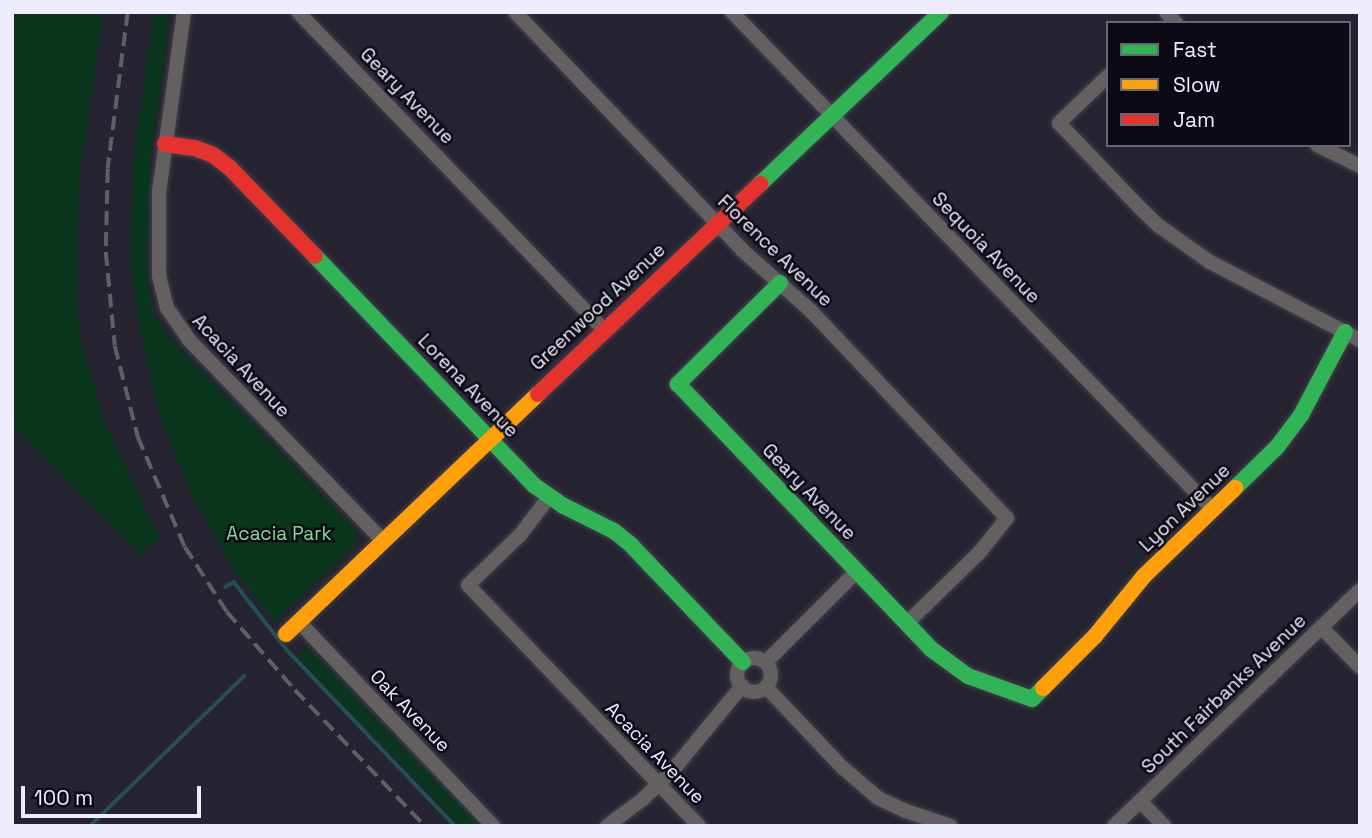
<!DOCTYPE html>
<style>
body{margin:0}
#map{position:relative;width:1372px;height:838px;overflow:hidden;background:#262431;font-family:"Space Grotesk",sans-serif}
div>[style]{position:absolute}
.green>*{inset:0;background:#09361d;transform-origin:0 0}
.stream>*{height:3.5px;margin:-1.75px;padding:0 1.75px;transform-origin:1.75px;border-radius:1.75px;background:#215154}
.roads{filter:drop-shadow(0 0 2px #43414d) drop-shadow(0 0 2px #43414d)}
.street>*{height:14px;margin:-7px;padding:0 7px;transform-origin:7px;border-radius:7px;background:#646061}
.street>.ring{margin:-7px;padding:0;box-sizing:content-box;background:none;border:14px solid #646061;border-radius:50%}
.fast>*{height:16px;margin:-8px;padding:0 8px;transform-origin:8px;border-radius:8px;background:#30b455}
.slow>*{height:16px;margin:-8px;padding:0 8px;transform-origin:8px;border-radius:8px;background:#ff9f0a}
.jam>*{height:16px;margin:-8px;padding:0 8px;transform-origin:8px;border-radius:8px;background:#e5322d}
.rail>*{height:3.5px;margin-top:-1.75px;transform-origin:0;background:repeating-linear-gradient(90deg,#615e64 0 14px,transparent 0 21px)}
span{translate:-50% -50%;white-space:nowrap;text-align:center;line-height:1.15;-webkit-text-stroke:5px #0c0a15;paint-order:stroke}
.street-label{font-size:19px;color:#eeedfe}
.park-label{font-size:19px;color:#84da9b}
.frame{position:absolute;inset:0;border:14px solid #eeedfe;pointer-events:none}
.legend{position:absolute;left:1106px;top:21px;width:245px;height:126px;box-sizing:border-box;background:#0c0a15;border:2px solid #666572;margin:0;padding:9px 12px;list-style:none;font-size:21px;color:#eeedfe}
.legend li{display:flex;align-items:center;gap:14px;height:35px}
.legend b{width:35px;border:2px solid #666572}
.scale{position:absolute;left:21px;top:786px;width:180px;height:32px;box-sizing:border-box;border:4px solid #eeedfe;border-top:0;padding-left:9px;font-size:21px;line-height:24px;white-space:nowrap;color:#eeedfe;-webkit-text-stroke:5px #0c0a15;paint-order:stroke}
</style>
<div id="map">
<div class="green">
<div style="clip-path:polygon(12px 12px,103px 12px,79px 179px,76px 299px,80px 338px,104px 420px,159px 538px,141px 556px,12px 424px)"></div>
<div style="clip-path:polygon(154px 12px,170px 12px,151px 158px,147px 253px,148px 283px,154px 314px,170px 338px,356px 530px,355px 545px,274px 622px,238px 576px,191px 495px,158px 411px,138px 319px,130px 251px,134px 152px)"></div>
<div style="left:307px;top:647px;width:247px;height:14px;rotate:46deg"></div>
</div>
<div class="stream">
<div style="left:225px;top:587px;width:10px;rotate:-29deg"></div>
<div style="left:234px;top:582px;width:88px;rotate:52deg"></div>
<div style="left:288px;top:651px;width:242px;rotate:46.3deg"></div>
<div style="left:90px;top:826px;width:215px;rotate:-44.2deg"></div>
</div>
<div class="roads">
<div class="street">
<div style="left:184px;top:12px;width:182px;rotate:97.9deg"></div>
<div style="left:159px;top:192px;width:84px;rotate:90deg"></div>
<div style="left:159px;top:276px;width:33px;rotate:76deg"></div>
<div style="left:167px;top:308px;width:39px;rotate:55deg"></div>
<div style="left:189px;top:340px;width:279px;rotate:46deg"></div>
<div style="left:298px;top:12px;width:441px;rotate:46.1deg"></div>
<div style="left:515px;top:12px;width:330px;rotate:46.3deg"></div>
<div style="left:743px;top:251px;width:91px;rotate:41.4deg"></div>
<div style="left:811px;top:311px;width:285px;rotate:46.6deg"></div>
<div style="left:1007px;top:518px;width:43px;rotate:128.5deg"></div>
<div style="left:980px;top:552px;width:103px;rotate:135.8deg"></div>
<div style="left:732px;top:12px;width:692px;rotate:45.99deg"></div>
<div style="left:1166px;top:12px;width:15px;rotate:48deg"></div>
<div style="left:1108px;top:76px;width:68px;rotate:136.2deg"></div>
<div style="left:1059px;top:123px;width:116px;rotate:46.4deg"></div>
<div style="left:1139px;top:207px;width:28px;rotate:44deg"></div>
<div style="left:1159px;top:226px;width:62px;rotate:35.2deg"></div>
<div style="left:1210px;top:262px;width:169px;rotate:27.5deg"></div>
<div style="left:1317px;top:145px;width:48px;rotate:26deg"></div>
<div style="left:549px;top:497px;width:48px;rotate:127.3deg"></div>
<div style="left:520px;top:535px;width:72px;rotate:136.1deg"></div>
<div style="left:468px;top:585px;width:334px;rotate:46.2deg"></div>
<div style="left:299px;top:622px;width:282px;rotate:46.4deg"></div>
<div style="left:1321px;top:627px;width:56px;rotate:45.7deg"></div>
<div class="ring" style="left:737px;top:658px;width:20px;height:20px"></div>
<div style="left:766px;top:662px;width:127px;rotate:-45deg"></div>
<div style="left:766px;top:687px;width:112px;rotate:46.5deg"></div>
<div style="left:843px;top:768px;width:46px;rotate:40.6deg"></div>
<div style="left:878px;top:798px;width:31px;rotate:25deg"></div>
<div style="left:906px;top:811px;width:47px;rotate:18.4deg"></div>
<div style="left:1140px;top:801px;width:35px;rotate:46deg"></div>
<div style="left:607px;top:826px;width:45px;rotate:-36.9deg"></div>
<div style="left:643px;top:799px;width:42px;rotate:-44deg"></div>
<div style="left:673px;top:770px;width:109px;rotate:-50.6deg"></div>
<div style="left:1114px;top:826px;width:341px;rotate:-43.8deg"></div>
</div>
<div class="fast">
<div style="left:760px;top:184px;width:250px;rotate:-43.5deg"></div>
<div style="left:315px;top:256px;width:318px;rotate:46.3deg"></div>
<div style="left:535px;top:486px;width:35px;rotate:35deg"></div>
<div style="left:564px;top:506px;width:56px;rotate:26.6deg"></div>
<div style="left:614px;top:531px;width:22px;rotate:39deg"></div>
<div style="left:631px;top:545px;width:162px;rotate:46.3deg"></div>
<div style="left:780px;top:283px;width:144px;rotate:135.3deg"></div>
<div style="left:678px;top:384px;width:366px;rotate:46.3deg"></div>
<div style="left:931px;top:649px;width:46px;rotate:36.1deg"></div>
<div style="left:968px;top:676px;width:68px;rotate:19.8deg"></div>
<div style="left:1032px;top:699px;width:16px;rotate:-45deg"></div>
<div style="left:1235px;top:488px;width:59px;rotate:-44.3deg"></div>
<div style="left:1277px;top:447px;width:40px;rotate:-53deg"></div>
<div style="left:1301px;top:415px;width:94px;rotate:-62.1deg"></div>
</div>
<div class="slow">
<div style="left:286px;top:634px;width:348px;rotate:-43.6deg"></div>
<div style="left:1043px;top:688px;width:74px;rotate:-45deg"></div>
<div style="left:1095px;top:636px;width:77px;rotate:-50.8deg"></div>
<div style="left:1144px;top:576px;width:127px;rotate:-44deg"></div>
</div>
<div class="jam">
<div style="left:165px;top:144px;width:30px;rotate:8deg"></div>
<div style="left:195px;top:148px;width:19px;rotate:21deg"></div>
<div style="left:213px;top:155px;width:21px;rotate:37deg"></div>
<div style="left:230px;top:168px;width:122px;rotate:46deg"></div>
<div style="left:538px;top:394px;width:306px;rotate:-43.4deg"></div>
</div>
</div>
<div class="rail">
<div style="left:128px;top:12px;width:158px;rotate:97.3deg"></div>
<div style="left:108px;top:169px;width:83px;rotate:91.4deg"></div>
<div style="left:106px;top:252px;width:94px;rotate:84.5deg"></div>
<div style="left:115px;top:346px;width:94px;rotate:75.8deg"></div>
<div style="left:138px;top:437px;width:120px;rotate:66.9deg"></div>
<div style="left:185px;top:547px;width:77px;rotate:57.1deg"></div>
<div style="left:227px;top:612px;width:103px;rotate:48.9deg"></div>
<div style="left:295px;top:690px;width:188px;rotate:46.3deg"></div>
</div>
<div class="street-label">
<span style="left:407px;top:96px;rotate:46deg">Geary Avenue</span>
<span style="left:986px;top:248px;rotate:46deg">Sequoia Avenue</span>
<span style="left:775px;top:251px;rotate:44deg">Florence Avenue</span>
<span style="left:598px;top:307px;rotate:-43deg">Greenwood Avenue</span>
<span style="left:241px;top:366px;rotate:47deg">Acacia Avenue</span>
<span style="left:468px;top:386px;rotate:46deg">Lorena Avenue</span>
<span style="left:809px;top:492px;rotate:46deg">Geary Avenue</span>
<span style="left:1185px;top:508px;rotate:-44deg">Lyon Avenue</span>
<span style="left:1224px;top:694px;rotate:-44deg">South Fairbanks Avenue</span>
<span style="left:410px;top:711px;rotate:46deg">Oak Avenue</span>
<span style="left:655px;top:753px;rotate:46deg">Acacia Avenue</span>
</div>
<div class="park-label">
<span style="left:279px;top:534px">Acacia Park</span>
</div>
<div class="frame"></div>
<ul class="legend">
<li><b style="height:9px;background:#30b455"></b>Fast</li>
<li><b style="height:9px;background:#ff9f0a"></b>Slow</li>
<li><b style="height:9px;background:#e5322d"></b>Jam</li>
</ul>
<div class="scale">100 m</div>
</div>
